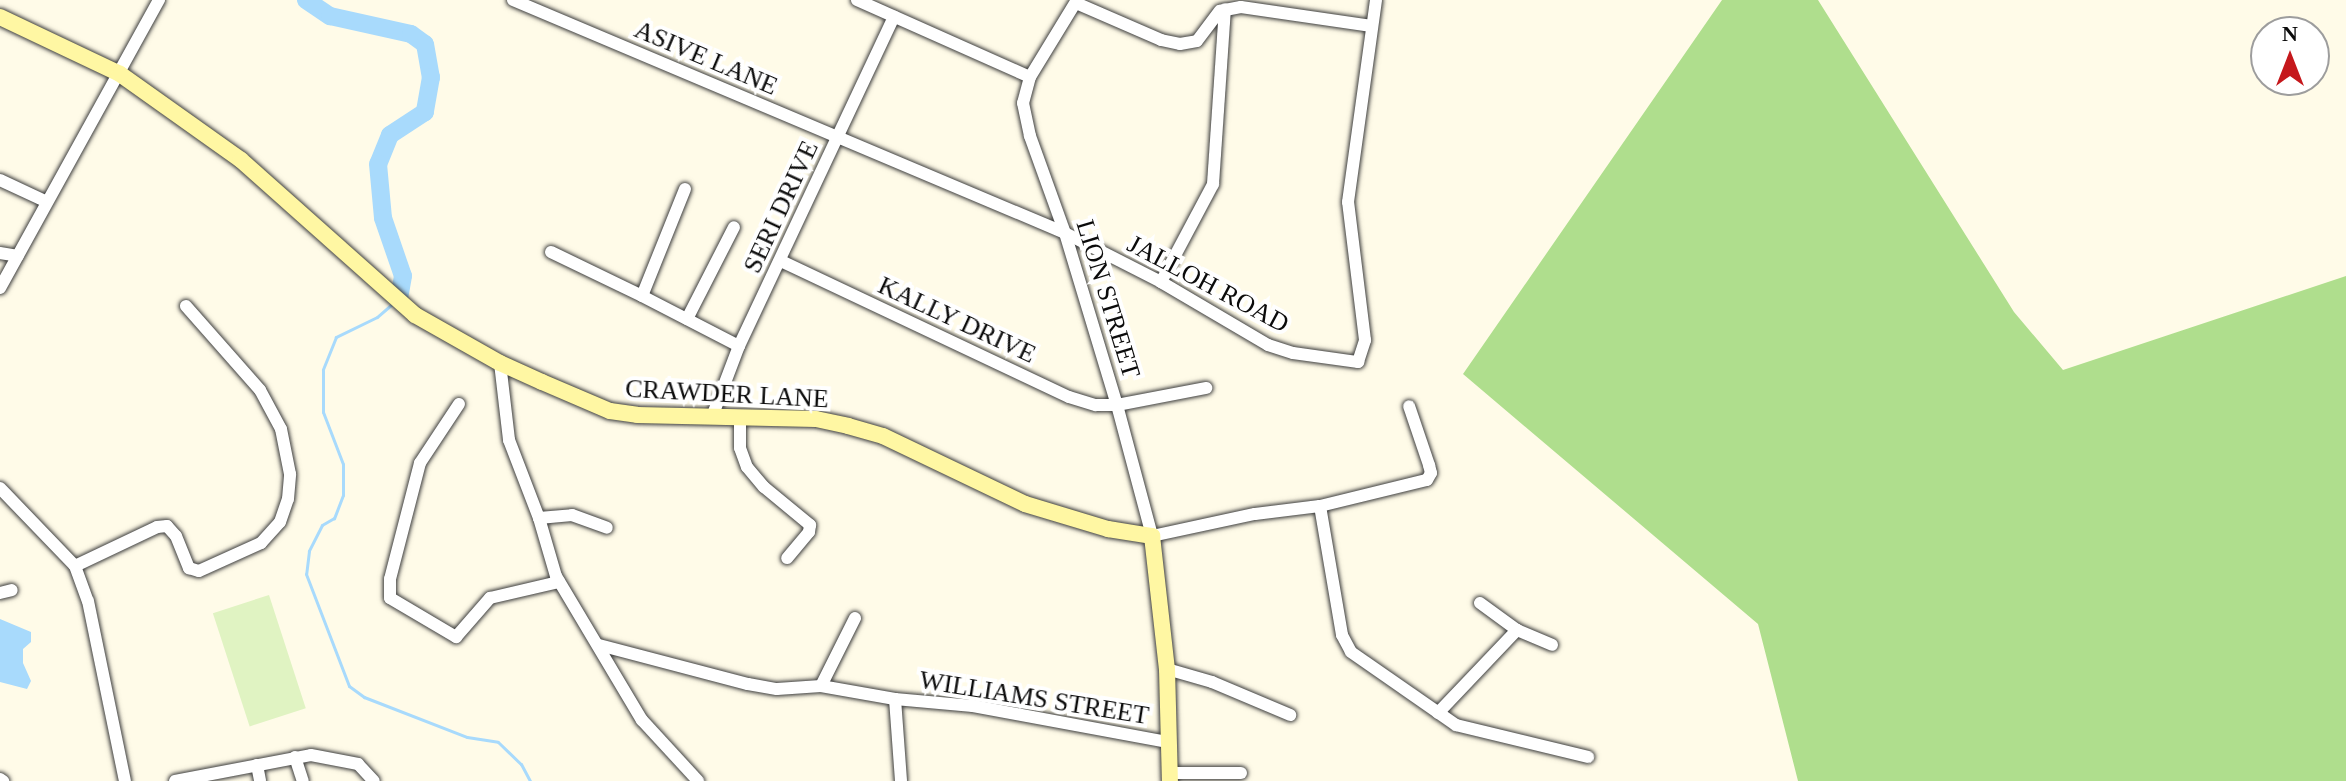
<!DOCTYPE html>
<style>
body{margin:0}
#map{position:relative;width:2346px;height:781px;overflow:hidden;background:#fffbe8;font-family:"Times New Roman",serif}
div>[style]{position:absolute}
.forest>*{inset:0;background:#afde8d}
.pitch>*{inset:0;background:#e0f3c2;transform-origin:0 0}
.water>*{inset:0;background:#a8dafc}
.stream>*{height:3px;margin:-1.5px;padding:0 1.5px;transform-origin:1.5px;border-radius:1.5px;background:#a8dafc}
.river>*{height:18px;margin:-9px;padding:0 9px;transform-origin:9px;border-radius:9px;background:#a8dafc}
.roads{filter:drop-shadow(0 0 2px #3e3e3e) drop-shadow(0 0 2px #3e3e3e)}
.street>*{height:12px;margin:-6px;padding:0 6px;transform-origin:6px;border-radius:6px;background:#fff}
.secondary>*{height:16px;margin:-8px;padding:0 8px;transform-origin:8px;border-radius:8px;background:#fff7a3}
span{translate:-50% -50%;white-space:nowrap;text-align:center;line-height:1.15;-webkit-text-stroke:8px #fff;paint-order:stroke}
.street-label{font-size:26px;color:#0b0b0b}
.north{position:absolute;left:2250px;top:16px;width:80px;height:80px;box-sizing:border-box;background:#fff;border:2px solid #9d9d9d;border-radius:50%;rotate:0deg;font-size:22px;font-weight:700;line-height:32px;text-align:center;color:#0b0b0b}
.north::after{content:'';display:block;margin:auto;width:28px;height:36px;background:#c5181c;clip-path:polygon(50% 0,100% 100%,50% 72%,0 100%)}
</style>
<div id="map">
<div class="forest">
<div style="clip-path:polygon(1722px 0,1818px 0,2014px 312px,2063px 370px,2346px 276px,2346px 781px,1798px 781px,1758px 624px,1463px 374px)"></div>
</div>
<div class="pitch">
<div style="left:269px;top:595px;width:119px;height:59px;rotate:72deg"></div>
</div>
<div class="water">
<div style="clip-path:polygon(0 619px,31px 632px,31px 642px,23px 649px,23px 663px,31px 681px,27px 689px,0 682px)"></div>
</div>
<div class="stream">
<div style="left:392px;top:304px;width:20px;rotate:139deg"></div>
<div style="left:377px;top:317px;width:46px;rotate:154deg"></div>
<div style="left:336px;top:337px;width:35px;rotate:112deg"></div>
<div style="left:323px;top:370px;width:42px;rotate:90deg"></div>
<div style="left:323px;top:412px;width:56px;rotate:69deg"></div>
<div style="left:343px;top:464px;width:31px;rotate:90deg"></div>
<div style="left:343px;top:495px;width:25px;rotate:111deg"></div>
<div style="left:334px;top:518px;width:14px;rotate:150deg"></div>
<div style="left:322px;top:525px;width:29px;rotate:117deg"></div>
<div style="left:309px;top:551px;width:23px;rotate:97deg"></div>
<div style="left:306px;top:574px;width:120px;rotate:69deg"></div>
<div style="left:349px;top:686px;width:19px;rotate:36deg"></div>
<div style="left:364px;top:697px;width:110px;rotate:21.2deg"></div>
<div style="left:467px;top:737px;width:31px;rotate:9deg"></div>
<div style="left:498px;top:742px;width:32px;rotate:44deg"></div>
<div style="left:521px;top:764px;width:19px;rotate:62deg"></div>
</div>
<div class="river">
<div style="left:306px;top:0;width:29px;rotate:34deg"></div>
<div style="left:330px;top:16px;width:83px;rotate:12.5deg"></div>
<div style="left:411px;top:34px;width:17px;rotate:36deg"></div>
<div style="left:425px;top:44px;width:34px;rotate:80deg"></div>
<div style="left:431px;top:77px;width:36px;rotate:100deg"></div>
<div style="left:425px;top:112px;width:42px;rotate:146.7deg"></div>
<div style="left:390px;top:135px;width:31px;rotate:112deg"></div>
<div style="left:378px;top:164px;width:54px;rotate:84.7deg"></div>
<div style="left:383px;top:218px;width:61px;rotate:71deg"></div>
<div style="left:403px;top:276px;width:22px;rotate:100deg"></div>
</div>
<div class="roads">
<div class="street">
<div style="left:513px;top:0;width:599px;rotate:22.88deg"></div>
<div style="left:1065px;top:233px;width:108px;rotate:27deg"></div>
<div style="left:1161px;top:282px;width:124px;rotate:30.5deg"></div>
<div style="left:1268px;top:345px;width:26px;rotate:18deg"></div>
<div style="left:1293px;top:353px;width:66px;rotate:7.9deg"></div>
<div style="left:1358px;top:362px;width:23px;rotate:-72deg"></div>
<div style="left:1365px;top:340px;width:139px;rotate:-97deg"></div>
<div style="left:1348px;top:202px;width:204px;rotate:-82.1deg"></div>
<div style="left:857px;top:0;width:189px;rotate:24deg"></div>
<div style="left:1077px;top:0;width:90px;rotate:121.4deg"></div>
<div style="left:1030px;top:77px;width:27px;rotate:105deg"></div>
<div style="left:1023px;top:103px;width:34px;rotate:78deg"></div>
<div style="left:1030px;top:136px;width:103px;rotate:70.2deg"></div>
<div style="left:1065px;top:233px;width:180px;rotate:73.2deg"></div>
<div style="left:1117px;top:405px;width:136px;rotate:75deg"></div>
<div style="left:1152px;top:536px;width:105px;rotate:-12.1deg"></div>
<div style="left:1255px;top:514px;width:65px;rotate:-7deg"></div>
<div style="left:1320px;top:506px;width:110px;rotate:-13.7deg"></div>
<div style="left:1427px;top:480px;width:8px;rotate:-60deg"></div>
<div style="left:1431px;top:473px;width:8px;rotate:-104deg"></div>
<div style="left:1429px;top:465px;width:62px;rotate:-108.7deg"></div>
<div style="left:1076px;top:3px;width:93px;rotate:23.5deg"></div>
<div style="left:1161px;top:40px;width:19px;rotate:12deg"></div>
<div style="left:1180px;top:44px;width:17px;rotate:-10deg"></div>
<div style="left:1197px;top:41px;width:38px;rotate:-53deg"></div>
<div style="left:1220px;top:11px;width:21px;rotate:-11deg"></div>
<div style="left:1241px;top:7px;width:132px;rotate:8.3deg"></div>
<div style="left:0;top:180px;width:50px;rotate:25deg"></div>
<div style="left:685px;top:189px;width:115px;rotate:111.9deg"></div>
<div style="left:642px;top:296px;width:109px;rotate:27.3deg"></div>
<div style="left:551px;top:252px;width:101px;rotate:25.8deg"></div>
<div style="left:0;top:253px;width:18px;rotate:9deg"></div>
<div style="left:781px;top:261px;width:318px;rotate:25.3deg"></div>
<div style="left:1069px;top:397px;width:28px;rotate:17deg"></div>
<div style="left:1096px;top:405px;width:21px"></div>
<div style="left:1117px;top:405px;width:91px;rotate:-10.8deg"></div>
<div style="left:1161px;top:282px;width:111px;rotate:-62deg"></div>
<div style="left:1213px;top:184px;width:175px;rotate:-86.1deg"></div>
<div style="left:0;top:288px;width:329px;rotate:-61.1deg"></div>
<div style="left:687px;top:319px;width:103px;rotate:-62.9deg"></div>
<div style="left:500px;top:363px;width:78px;rotate:83.3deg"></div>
<div style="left:509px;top:440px;width:84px;rotate:69deg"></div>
<div style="left:539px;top:518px;width:60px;rotate:73.7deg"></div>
<div style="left:556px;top:576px;width:168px;rotate:59.2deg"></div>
<div style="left:642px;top:720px;width:83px;rotate:47.4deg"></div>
<div style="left:459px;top:404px;width:71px;rotate:123.5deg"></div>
<div style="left:420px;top:463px;width:120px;rotate:104.5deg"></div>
<div style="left:390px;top:579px;width:19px;rotate:90deg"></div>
<div style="left:390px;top:598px;width:77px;rotate:30.6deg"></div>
<div style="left:456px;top:637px;width:52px;rotate:-48.9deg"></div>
<div style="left:490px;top:598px;width:71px;rotate:-13.1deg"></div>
<div style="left:712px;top:417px;width:76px;rotate:-69.2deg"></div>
<div style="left:739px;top:346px;width:364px;rotate:-64.8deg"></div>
<div style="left:740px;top:418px;width:30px;rotate:90deg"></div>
<div style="left:740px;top:448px;width:20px;rotate:70deg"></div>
<div style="left:747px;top:467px;width:26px;rotate:50deg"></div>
<div style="left:764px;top:487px;width:60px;rotate:39.6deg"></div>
<div style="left:810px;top:525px;width:7px;rotate:98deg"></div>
<div style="left:809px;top:532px;width:34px;rotate:130deg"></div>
<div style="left:0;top:488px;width:108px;rotate:46.1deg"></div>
<div style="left:75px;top:566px;width:91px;rotate:-25.4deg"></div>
<div style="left:157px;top:527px;width:10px;rotate:-6deg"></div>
<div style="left:167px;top:526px;width:13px;rotate:48deg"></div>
<div style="left:176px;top:536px;width:35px;rotate:68deg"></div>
<div style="left:189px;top:568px;width:10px;rotate:17deg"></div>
<div style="left:199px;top:571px;width:68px;rotate:-24.3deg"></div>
<div style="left:261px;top:543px;width:28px;rotate:-48deg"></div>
<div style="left:280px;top:522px;width:24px;rotate:-71deg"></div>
<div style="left:288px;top:499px;width:25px;rotate:-85deg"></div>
<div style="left:290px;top:474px;width:46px;rotate:-101.3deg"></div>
<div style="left:281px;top:429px;width:44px;rotate:-118.3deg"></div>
<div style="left:260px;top:390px;width:112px;rotate:-131.4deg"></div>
<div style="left:1320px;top:506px;width:131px;rotate:80.3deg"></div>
<div style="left:1342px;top:635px;width:19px;rotate:62deg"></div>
<div style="left:1351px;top:652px;width:128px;rotate:34.8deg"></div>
<div style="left:1456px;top:725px;width:136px;rotate:13.6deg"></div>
<div style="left:539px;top:518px;width:33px;rotate:-5deg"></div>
<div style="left:572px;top:515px;width:37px;rotate:20deg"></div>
<div style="left:75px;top:566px;width:37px;rotate:70deg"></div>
<div style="left:88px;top:601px;width:184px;rotate:78.4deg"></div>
<div style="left:0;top:593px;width:12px;rotate:-14deg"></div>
<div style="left:1480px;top:603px;width:46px;rotate:36.1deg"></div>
<div style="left:1517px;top:630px;width:38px;rotate:23deg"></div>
<div style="left:599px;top:645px;width:154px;rotate:14.7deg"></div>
<div style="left:748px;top:684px;width:29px;rotate:10deg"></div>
<div style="left:777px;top:689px;width:44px;rotate:-3.9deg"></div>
<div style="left:821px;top:686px;width:75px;rotate:10deg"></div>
<div style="left:895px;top:699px;width:78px;rotate:5.1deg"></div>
<div style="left:973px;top:706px;width:197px;rotate:10.5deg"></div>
<div style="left:1167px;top:669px;width:47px;rotate:16.1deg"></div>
<div style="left:1212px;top:682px;width:85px;rotate:22.9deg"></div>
<div style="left:821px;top:686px;width:76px;rotate:-63.4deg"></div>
<div style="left:895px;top:699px;width:82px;rotate:85.8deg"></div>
<div style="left:1438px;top:713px;width:115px;rotate:-46.4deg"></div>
<div style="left:295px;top:757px;width:25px;rotate:72deg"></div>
<div style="left:257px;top:765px;width:16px;rotate:79deg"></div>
<div style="left:1170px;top:773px;width:71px"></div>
<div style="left:0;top:779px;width:4px;rotate:34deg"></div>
<div style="left:175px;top:781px;width:138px;rotate:-10.8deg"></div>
<div style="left:311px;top:755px;width:48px;rotate:10.8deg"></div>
<div style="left:358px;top:764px;width:23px;rotate:47deg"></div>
</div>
<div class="secondary">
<div style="left:0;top:17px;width:133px;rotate:25.4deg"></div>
<div style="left:120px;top:74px;width:148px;rotate:35.4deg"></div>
<div style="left:241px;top:160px;width:233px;rotate:41.7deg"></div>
<div style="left:415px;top:315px;width:98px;rotate:29.5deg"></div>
<div style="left:500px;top:363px;width:46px;rotate:24.3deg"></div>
<div style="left:542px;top:382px;width:74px;rotate:23.1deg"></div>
<div style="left:610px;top:411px;width:27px;rotate:8deg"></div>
<div style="left:637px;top:415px;width:179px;rotate:1.3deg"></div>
<div style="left:816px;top:419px;width:33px;rotate:12deg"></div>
<div style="left:848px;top:426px;width:36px;rotate:16deg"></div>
<div style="left:883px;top:436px;width:157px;rotate:25.6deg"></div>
<div style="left:1025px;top:504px;width:87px;rotate:16.8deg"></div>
<div style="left:1108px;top:529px;width:45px;rotate:9deg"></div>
<div style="left:1152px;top:536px;width:134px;rotate:83.6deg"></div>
<div style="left:1167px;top:669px;width:112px;rotate:88.5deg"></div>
</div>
</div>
<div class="street-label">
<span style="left:706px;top:58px;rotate:23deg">ASIVE LANE</span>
<span style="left:781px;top:207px;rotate:-65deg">SERI DRIVE</span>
<span style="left:1208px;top:284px;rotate:28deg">JALLOH ROAD</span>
<span style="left:1108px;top:299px;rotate:73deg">LION STREET</span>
<span style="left:957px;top:320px;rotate:25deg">KALLY DRIVE</span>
<span style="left:727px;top:394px;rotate:3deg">CRAWDER LANE</span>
<span style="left:1034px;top:698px;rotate:9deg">WILLIAMS STREET</span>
</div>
<div class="north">N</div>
</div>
